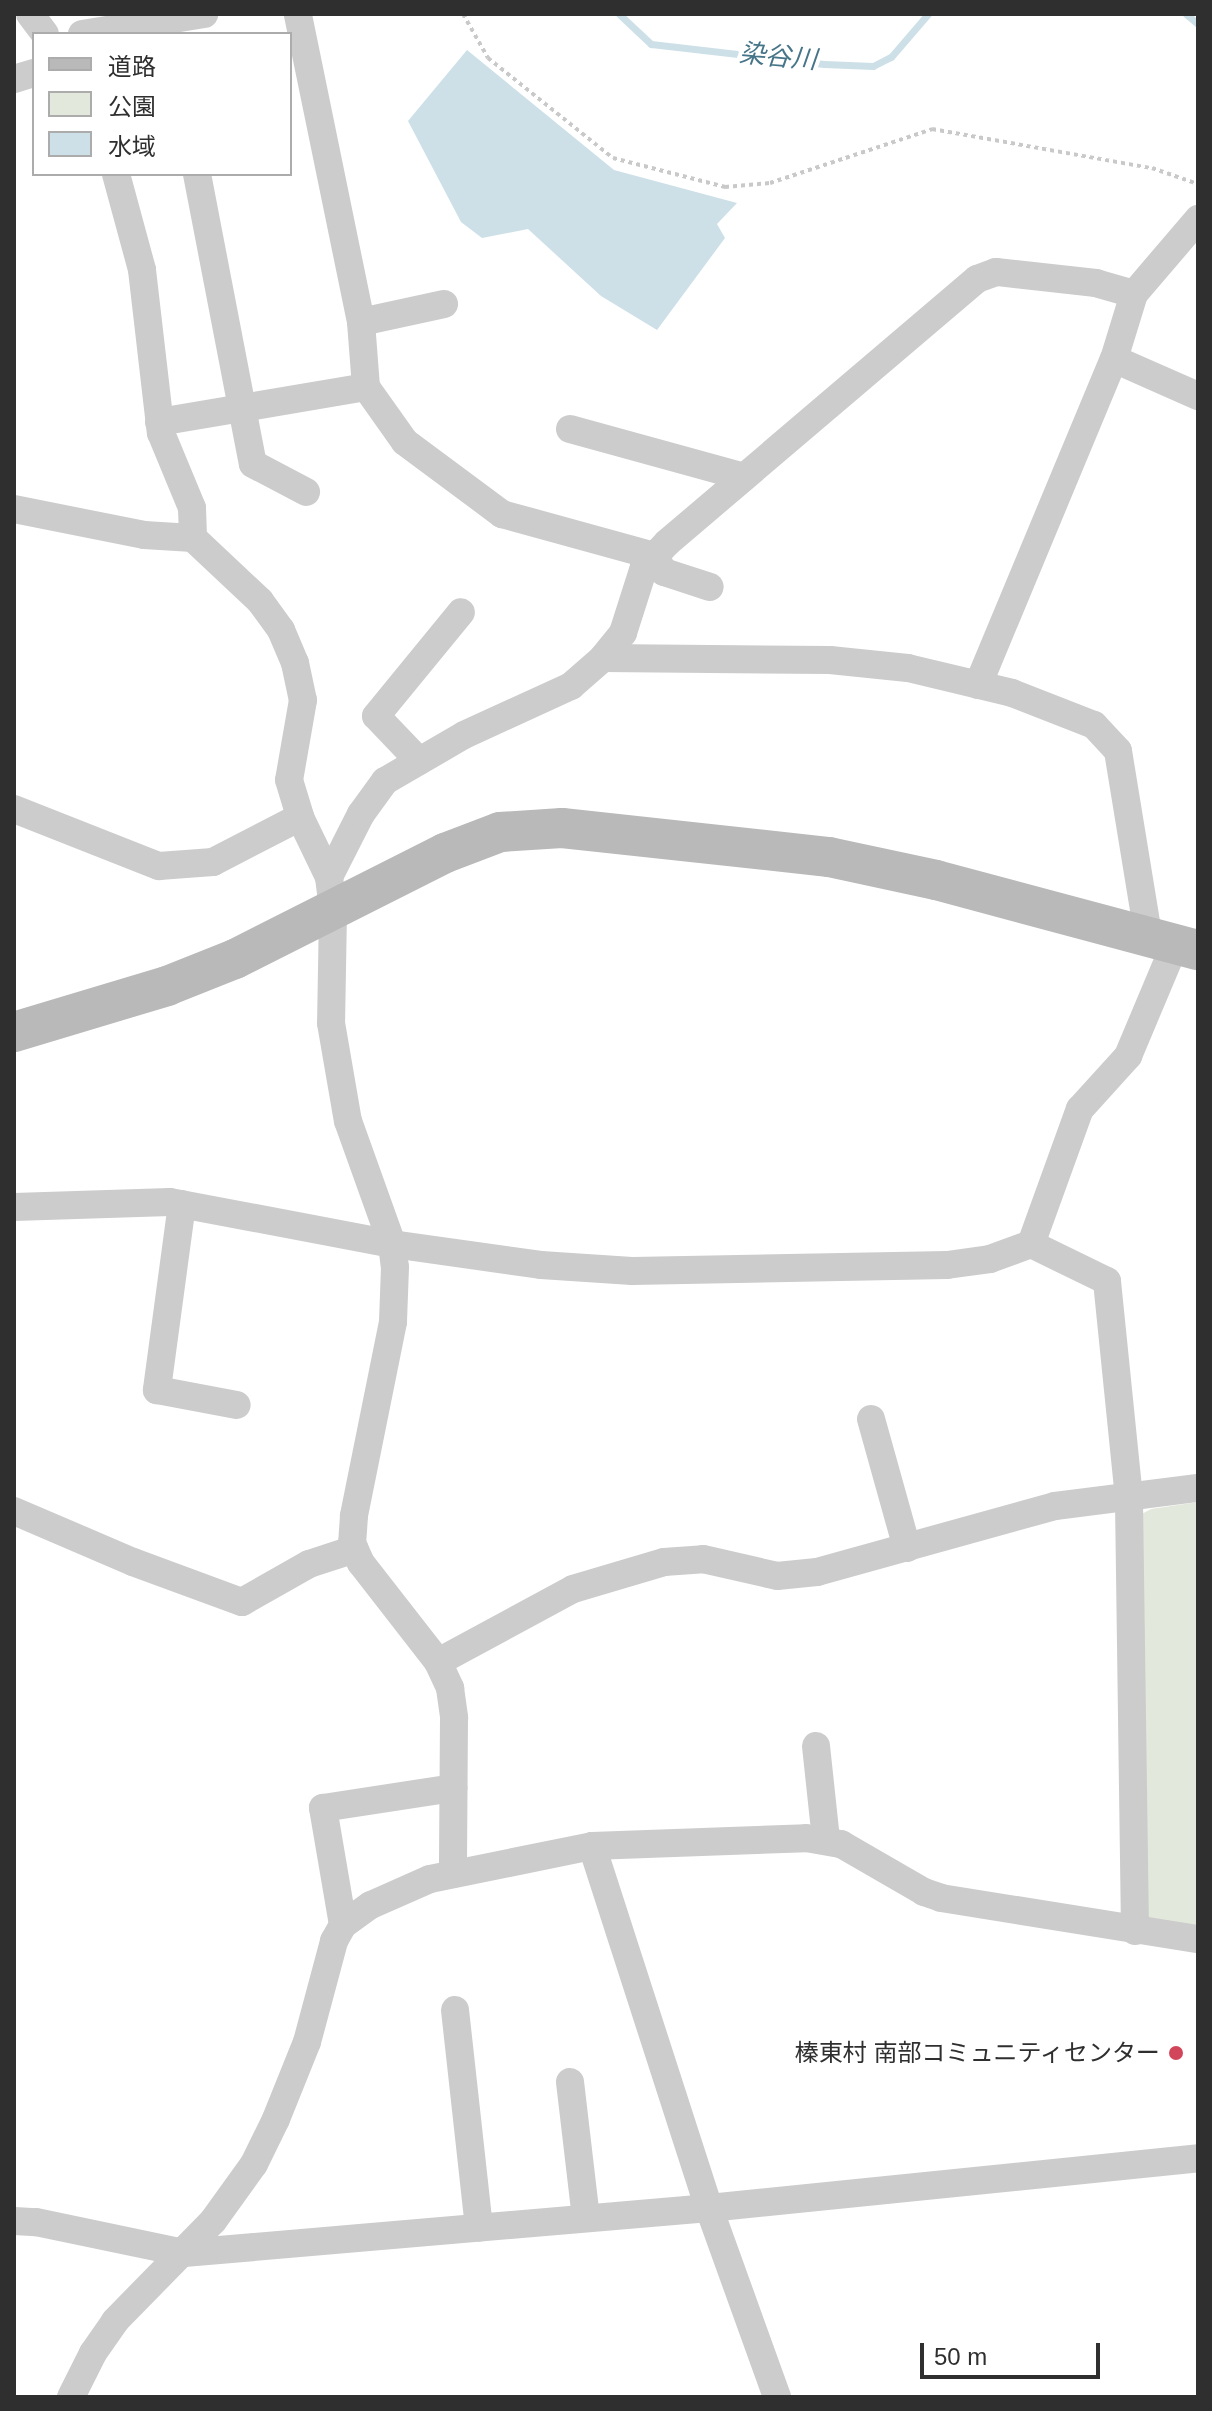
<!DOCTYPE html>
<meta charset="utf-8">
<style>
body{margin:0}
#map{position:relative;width:1212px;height:2411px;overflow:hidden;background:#fff;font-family:Helvetica,"Noto Sans JP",sans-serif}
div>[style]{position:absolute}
.green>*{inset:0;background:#e3e8dc}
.water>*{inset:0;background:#cde0e8}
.stream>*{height:7px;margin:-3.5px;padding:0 3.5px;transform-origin:3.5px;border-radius:3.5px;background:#cde0e8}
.path>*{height:4px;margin-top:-2px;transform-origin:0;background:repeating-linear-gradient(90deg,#c9c9c9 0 4px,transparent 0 8px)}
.street>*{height:28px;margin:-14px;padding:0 14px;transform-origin:14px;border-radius:14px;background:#ccc}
.secondary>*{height:40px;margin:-20px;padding:0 20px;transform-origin:20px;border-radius:20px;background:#b9b9b9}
.dots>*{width:22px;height:22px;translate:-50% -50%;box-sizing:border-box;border:4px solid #fff;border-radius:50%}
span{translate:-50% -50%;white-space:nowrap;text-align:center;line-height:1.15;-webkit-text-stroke:8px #fff;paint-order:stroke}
.poi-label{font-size:24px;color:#2f2f2f}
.right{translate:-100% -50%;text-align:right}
.water-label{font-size:26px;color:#467488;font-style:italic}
.frame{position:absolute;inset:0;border:16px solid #2f2f2f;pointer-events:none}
.legend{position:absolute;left:32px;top:32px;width:260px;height:144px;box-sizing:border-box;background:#fff;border:2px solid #acacac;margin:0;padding:10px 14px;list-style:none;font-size:24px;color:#2f2f2f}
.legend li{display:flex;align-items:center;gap:16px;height:40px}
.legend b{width:40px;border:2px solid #acacac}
.scale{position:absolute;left:920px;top:2343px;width:180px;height:36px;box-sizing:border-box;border:4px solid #2f2f2f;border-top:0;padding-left:10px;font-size:24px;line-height:28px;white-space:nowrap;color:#2f2f2f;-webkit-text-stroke:6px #fff;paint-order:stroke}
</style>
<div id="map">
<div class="green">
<div style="clip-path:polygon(1198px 1502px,1198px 1931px,1144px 1919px,1138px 1516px,1151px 1509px)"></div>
</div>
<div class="water">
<div style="clip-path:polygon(467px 50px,614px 170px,737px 203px,717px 224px,725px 238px,657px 330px,601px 296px,528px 229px,482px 238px,461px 222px,408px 121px)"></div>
</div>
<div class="stream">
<div style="left:619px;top:14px;width:44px;rotate:43.2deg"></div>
<div style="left:651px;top:44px;width:174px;rotate:6.6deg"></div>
<div style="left:824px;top:64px;width:49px;rotate:2.3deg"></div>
<div style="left:873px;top:66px;width:20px;rotate:-27deg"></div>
<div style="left:891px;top:57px;width:57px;rotate:-49.3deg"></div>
<div style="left:1186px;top:14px;width:16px;rotate:40deg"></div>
</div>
<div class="path">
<div style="left:463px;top:14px;width:51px;rotate:60.4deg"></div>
<div style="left:488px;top:58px;width:160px;rotate:38.7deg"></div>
<div style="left:613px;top:158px;width:116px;rotate:14.5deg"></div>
<div style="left:725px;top:187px;width:45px;rotate:-5.1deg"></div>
<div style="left:770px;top:183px;width:171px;rotate:-18.4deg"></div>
<div style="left:932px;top:129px;width:223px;rotate:10.1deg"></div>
<div style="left:1152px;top:168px;width:49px;rotate:19.2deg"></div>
</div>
<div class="street">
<div style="left:30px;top:14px;width:25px;rotate:53deg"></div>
<div style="left:82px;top:34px;width:124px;rotate:-9.3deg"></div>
<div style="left:14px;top:79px;width:21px;rotate:-17deg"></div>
<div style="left:116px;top:174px;width:99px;rotate:74.8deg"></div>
<div style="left:142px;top:270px;width:164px;rotate:83.4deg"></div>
<div style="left:161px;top:433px;width:81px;rotate:67.5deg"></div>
<div style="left:192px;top:508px;width:30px;rotate:88deg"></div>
<div style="left:197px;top:174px;width:295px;rotate:79.1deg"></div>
<div style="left:253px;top:464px;width:60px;rotate:27.8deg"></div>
<div style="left:1134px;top:294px;width:40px;rotate:-164deg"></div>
<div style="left:1096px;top:283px;width:101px;rotate:-173.7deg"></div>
<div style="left:996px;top:272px;width:20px;rotate:160deg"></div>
<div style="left:977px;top:279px;width:407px;rotate:139.6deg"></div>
<div style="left:667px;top:543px;width:33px;rotate:134deg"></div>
<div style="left:644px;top:567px;width:69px;rotate:107.7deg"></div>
<div style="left:623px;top:633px;width:32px;rotate:129deg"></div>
<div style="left:603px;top:658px;width:227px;rotate:0.5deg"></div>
<div style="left:830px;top:660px;width:78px;rotate:5.9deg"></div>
<div style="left:908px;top:668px;width:107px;rotate:13.5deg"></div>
<div style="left:1012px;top:693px;width:88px;rotate:21.3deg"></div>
<div style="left:1094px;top:725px;width:35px;rotate:47deg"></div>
<div style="left:1118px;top:751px;width:186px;rotate:80.7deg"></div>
<div style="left:361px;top:322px;width:85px;rotate:-12.2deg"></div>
<div style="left:1114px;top:359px;width:92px;rotate:23.8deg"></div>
<div style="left:366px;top:387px;width:67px;rotate:54.7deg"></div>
<div style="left:405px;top:442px;width:121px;rotate:36.6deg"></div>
<div style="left:502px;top:514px;width:158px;rotate:15.4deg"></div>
<div style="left:654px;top:556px;width:19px;rotate:58deg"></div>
<div style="left:664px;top:572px;width:48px;rotate:18.1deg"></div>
<div style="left:159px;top:422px;width:210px;rotate:-9.6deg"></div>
<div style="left:366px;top:387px;width:65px;rotate:-94.4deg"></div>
<div style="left:361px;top:322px;width:314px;rotate:-101.6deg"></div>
<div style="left:570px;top:429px;width:180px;rotate:15.4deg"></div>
<div style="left:14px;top:509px;width:133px;rotate:11.3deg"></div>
<div style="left:144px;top:535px;width:49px;rotate:3.5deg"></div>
<div style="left:193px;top:538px;width:92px;rotate:43.2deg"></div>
<div style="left:260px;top:601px;width:36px;rotate:54deg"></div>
<div style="left:281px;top:630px;width:36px;rotate:67deg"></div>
<div style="left:295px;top:663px;width:38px;rotate:78deg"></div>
<div style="left:303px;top:700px;width:81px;rotate:99.9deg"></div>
<div style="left:289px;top:780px;width:39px;rotate:73deg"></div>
<div style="left:300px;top:817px;width:67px;rotate:64.2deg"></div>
<div style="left:329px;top:877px;width:35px;rotate:83deg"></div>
<div style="left:333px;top:912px;width:111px;rotate:91deg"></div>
<div style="left:331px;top:1023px;width:99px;rotate:80.2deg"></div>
<div style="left:348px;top:1121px;width:131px;rotate:70.3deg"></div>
<div style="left:392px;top:1244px;width:23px;rotate:83deg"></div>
<div style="left:395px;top:1267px;width:55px;rotate:92.1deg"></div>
<div style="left:393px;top:1322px;width:198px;rotate:101.4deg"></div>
<div style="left:354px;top:1516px;width:27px;rotate:94deg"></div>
<div style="left:352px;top:1543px;width:22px;rotate:66deg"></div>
<div style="left:361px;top:1563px;width:125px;rotate:52.1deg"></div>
<div style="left:438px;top:1662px;width:29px;rotate:65deg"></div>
<div style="left:450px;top:1688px;width:30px;rotate:82deg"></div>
<div style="left:454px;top:1718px;width:156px;rotate:90.4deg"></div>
<div style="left:978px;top:685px;width:353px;rotate:-67.4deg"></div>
<div style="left:1114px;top:359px;width:68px;rotate:-72.9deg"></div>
<div style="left:1134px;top:294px;width:99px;rotate:-49.5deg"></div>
<div style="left:419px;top:761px;width:62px;rotate:-133.7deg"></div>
<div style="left:376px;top:716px;width:134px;rotate:-50.7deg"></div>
<div style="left:14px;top:809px;width:156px;rotate:21.5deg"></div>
<div style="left:159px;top:866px;width:54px;rotate:-4.2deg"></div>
<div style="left:213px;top:862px;width:98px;rotate:-27.3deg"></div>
<div style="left:329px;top:877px;width:71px;rotate:-63.1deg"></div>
<div style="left:361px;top:814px;width:41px;rotate:-54deg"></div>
<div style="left:385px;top:781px;width:91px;rotate:-30.2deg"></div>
<div style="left:464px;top:735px;width:118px;rotate:-24.6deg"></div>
<div style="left:571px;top:686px;width:43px;rotate:-41.2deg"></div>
<div style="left:182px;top:1204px;width:188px;rotate:97.7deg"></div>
<div style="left:157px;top:1390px;width:81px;rotate:10.6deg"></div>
<div style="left:14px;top:1207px;width:156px;rotate:-1.8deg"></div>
<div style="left:170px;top:1202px;width:226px;rotate:10.7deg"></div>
<div style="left:392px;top:1244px;width:150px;rotate:8deg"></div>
<div style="left:541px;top:1265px;width:91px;rotate:3.8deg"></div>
<div style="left:632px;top:1271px;width:315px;rotate:-1.1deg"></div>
<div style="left:947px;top:1265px;width:43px;rotate:-7.9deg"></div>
<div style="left:990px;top:1259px;width:44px;rotate:-20.1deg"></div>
<div style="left:871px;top:1419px;width:134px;rotate:74.4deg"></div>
<div style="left:14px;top:1511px;width:129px;rotate:23.2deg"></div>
<div style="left:133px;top:1562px;width:116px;rotate:20.2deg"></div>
<div style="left:242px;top:1602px;width:77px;rotate:-29.6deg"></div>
<div style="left:309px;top:1564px;width:48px;rotate:-18.1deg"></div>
<div style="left:438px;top:1662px;width:153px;rotate:-28.4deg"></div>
<div style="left:573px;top:1589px;width:95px;rotate:-16.5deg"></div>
<div style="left:664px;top:1562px;width:39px;rotate:-4deg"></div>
<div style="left:703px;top:1559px;width:76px;rotate:12.9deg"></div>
<div style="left:777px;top:1576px;width:40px;rotate:-5.7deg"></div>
<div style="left:817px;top:1572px;width:247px;rotate:-15.5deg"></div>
<div style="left:1055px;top:1506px;width:144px;rotate:-7.2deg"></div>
<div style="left:816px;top:1746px;width:94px;rotate:83.9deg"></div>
<div style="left:592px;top:1846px;width:380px;rotate:72.1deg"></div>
<div style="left:709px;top:2208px;width:201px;rotate:70.2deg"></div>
<div style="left:343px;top:1925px;width:119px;rotate:-99.7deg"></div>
<div style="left:323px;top:1808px;width:132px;rotate:-8.7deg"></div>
<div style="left:1135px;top:1931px;width:433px;rotate:-90.8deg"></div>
<div style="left:1129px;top:1498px;width:218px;rotate:-95.8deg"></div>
<div style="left:1107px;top:1281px;width:85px;rotate:-154deg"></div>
<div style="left:1031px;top:1244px;width:144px;rotate:-70.1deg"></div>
<div style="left:1080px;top:1109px;width:72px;rotate:-47.8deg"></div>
<div style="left:1128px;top:1056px;width:121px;rotate:-67.2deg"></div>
<div style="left:455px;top:2010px;width:219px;rotate:83.7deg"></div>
<div style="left:570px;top:2082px;width:137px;rotate:83.3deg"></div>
<div style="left:14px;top:2221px;width:22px;rotate:3deg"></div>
<div style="left:36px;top:2222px;width:151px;rotate:11.8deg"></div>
<div style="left:184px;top:2253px;width:527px;rotate:-4.9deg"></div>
<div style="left:709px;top:2208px;width:492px;rotate:-5.8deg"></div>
<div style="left:71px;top:2397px;width:49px;rotate:-63.4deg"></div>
<div style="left:93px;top:2353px;width:39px;rotate:-55deg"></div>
<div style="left:115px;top:2321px;width:140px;rotate:-45.6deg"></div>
<div style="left:213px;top:2221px;width:70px;rotate:-54.3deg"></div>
<div style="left:254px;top:2164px;width:50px;rotate:-63.9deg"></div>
<div style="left:276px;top:2119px;width:83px;rotate:-68.1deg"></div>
<div style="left:307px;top:2042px;width:105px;rotate:-75deg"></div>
<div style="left:334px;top:1941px;width:18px;rotate:-61deg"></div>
<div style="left:343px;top:1925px;width:34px;rotate:-36deg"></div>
<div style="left:371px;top:1905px;width:64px;rotate:-23.8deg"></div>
<div style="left:430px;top:1879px;width:165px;rotate:-11.5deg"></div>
<div style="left:592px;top:1846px;width:214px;rotate:-2.1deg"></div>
<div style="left:806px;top:1838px;width:36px;rotate:10deg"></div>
<div style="left:841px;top:1844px;width:96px;rotate:30deg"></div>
<div style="left:924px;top:1892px;width:18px;rotate:19deg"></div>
<div style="left:941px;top:1898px;width:260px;rotate:9.1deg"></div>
</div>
<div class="secondary">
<div style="left:14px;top:1032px;width:160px;rotate:-16.7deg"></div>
<div style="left:167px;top:986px;width:73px;rotate:-21.7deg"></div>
<div style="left:235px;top:959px;width:235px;rotate:-26.8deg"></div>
<div style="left:445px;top:853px;width:59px;rotate:-20.9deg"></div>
<div style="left:500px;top:832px;width:62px;rotate:-3.7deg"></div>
<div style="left:562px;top:828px;width:269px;rotate:6.2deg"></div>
<div style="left:829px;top:857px;width:109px;rotate:12.1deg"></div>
<div style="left:936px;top:880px;width:271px;rotate:15deg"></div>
</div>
<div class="dots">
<div style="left:1176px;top:2053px;background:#d2465c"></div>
</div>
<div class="poi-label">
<span class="right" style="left:1160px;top:2053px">榛東村 南部コミュニティセンター</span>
</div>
<div class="water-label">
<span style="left:778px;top:57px;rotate:5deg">染谷川</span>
</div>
<div class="frame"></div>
<ul class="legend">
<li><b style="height:10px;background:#b9b9b9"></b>道路</li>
<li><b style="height:22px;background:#e3e8dc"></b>公園</li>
<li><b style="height:22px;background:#cde0e8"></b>水域</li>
</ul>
<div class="scale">50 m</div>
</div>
